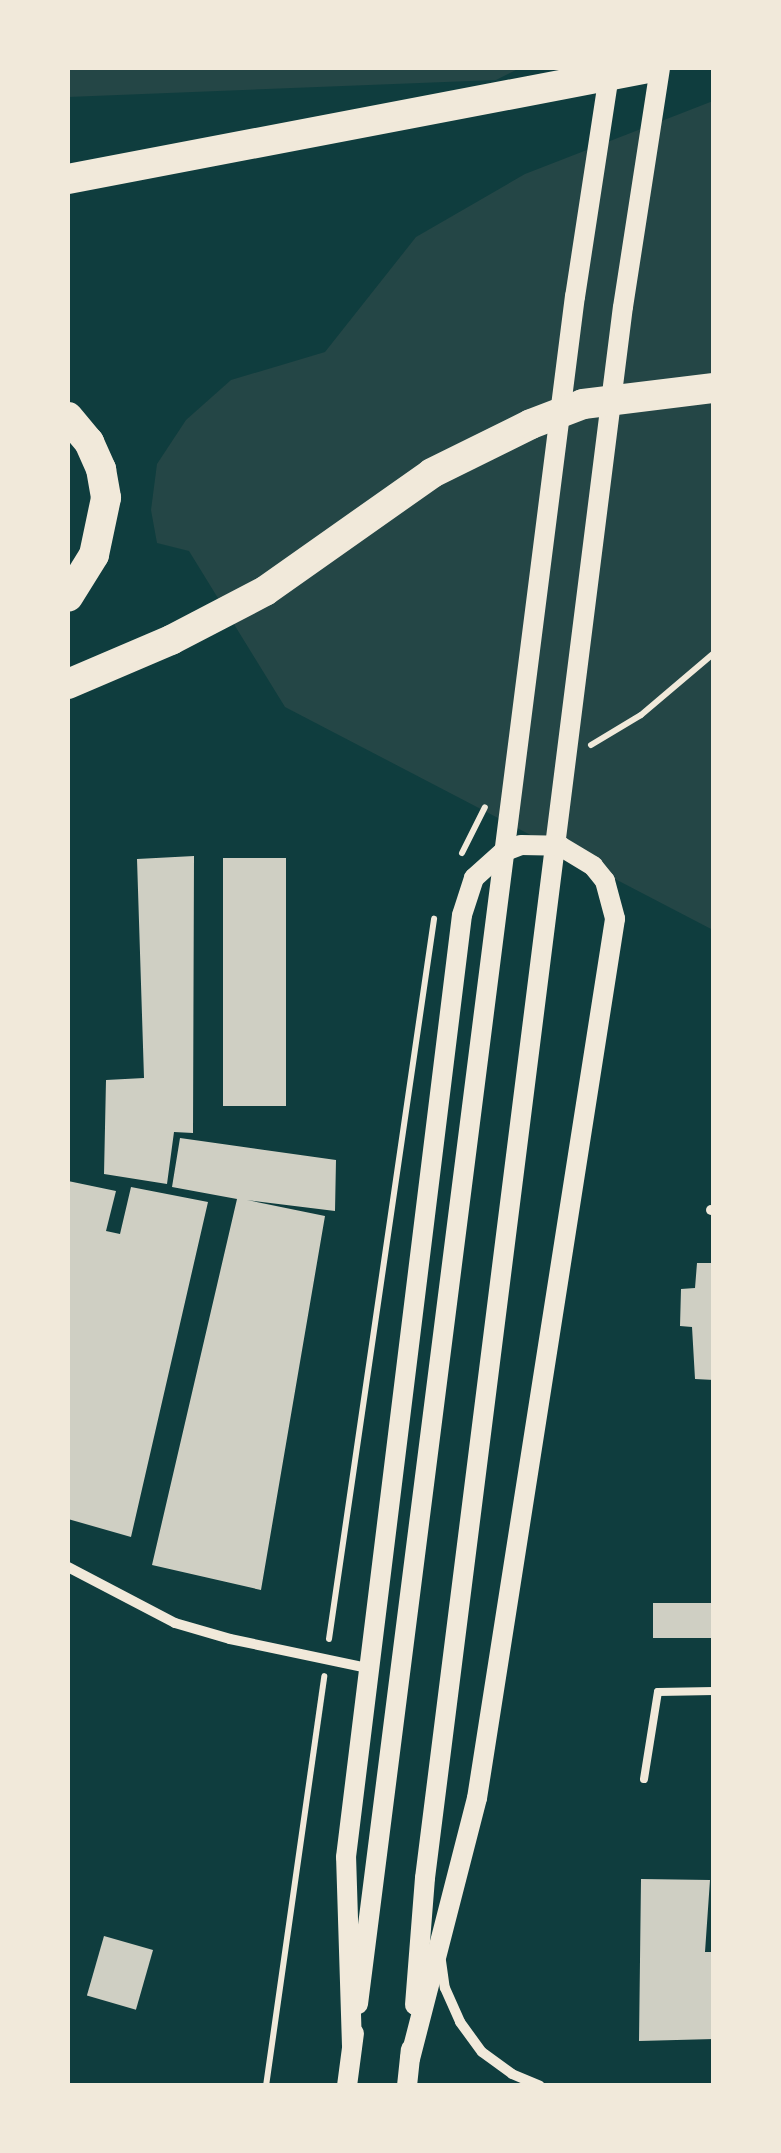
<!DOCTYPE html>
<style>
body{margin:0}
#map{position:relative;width:781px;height:2153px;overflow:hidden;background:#0f3d3e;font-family:"Noto Sans",sans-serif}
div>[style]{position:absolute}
.green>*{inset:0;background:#244646}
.building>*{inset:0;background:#cfcfc3;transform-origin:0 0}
.path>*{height:6px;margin:-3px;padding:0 3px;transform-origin:3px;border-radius:3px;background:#f1e9da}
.service>*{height:8px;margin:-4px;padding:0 4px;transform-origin:4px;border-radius:4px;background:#f1e9da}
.minor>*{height:10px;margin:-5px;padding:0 5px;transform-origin:5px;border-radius:5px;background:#f1e9da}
.secondary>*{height:20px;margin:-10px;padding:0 10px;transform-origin:10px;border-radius:10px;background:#f1e9da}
.motorway>*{height:30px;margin:-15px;padding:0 15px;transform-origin:15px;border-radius:15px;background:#f1e9da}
span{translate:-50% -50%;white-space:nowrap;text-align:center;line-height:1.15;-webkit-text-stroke:8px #f1e9da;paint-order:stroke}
.frame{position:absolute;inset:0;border:70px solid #f1e9da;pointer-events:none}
</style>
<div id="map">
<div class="green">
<div style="clip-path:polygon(68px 68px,520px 68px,496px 80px,68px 97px)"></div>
<div style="clip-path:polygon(713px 101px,713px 930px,285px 707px,189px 551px,157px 543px,151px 510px,157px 464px,186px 420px,231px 380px,325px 352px,416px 237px,525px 174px)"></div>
</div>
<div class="building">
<div style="clip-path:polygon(194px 856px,193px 1133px,174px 1132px,167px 1184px,104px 1174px,106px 1080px,144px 1078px,137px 859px)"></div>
<div style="left:223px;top:858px;width:63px;height:248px"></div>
<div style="clip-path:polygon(180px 1138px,336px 1160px,335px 1211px,247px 1200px,325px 1216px,261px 1590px,152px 1565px,237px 1199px,172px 1187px)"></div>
<div style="clip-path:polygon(68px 1181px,116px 1191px,106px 1231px,120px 1234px,131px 1187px,208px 1202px,131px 1537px,68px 1519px)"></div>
<div style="clip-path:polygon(697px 1263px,714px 1263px,714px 1380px,695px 1379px,692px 1327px,680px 1326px,681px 1289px,695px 1288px)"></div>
<div style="left:714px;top:1603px;width:35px;height:61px;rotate:90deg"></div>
<div style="clip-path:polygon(641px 1879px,710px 1880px,705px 1952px,714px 1952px,714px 2039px,639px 2041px)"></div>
<div style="left:104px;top:1936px;width:51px;height:62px;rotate:16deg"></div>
</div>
<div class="path">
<div style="left:591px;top:745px;width:58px;rotate:-31deg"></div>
<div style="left:641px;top:715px;width:96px;rotate:-40.3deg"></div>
<div style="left:462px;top:853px;width:51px;rotate:-63.4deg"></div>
<div style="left:329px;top:1639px;width:728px;rotate:-81.7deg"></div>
<div style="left:266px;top:2086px;width:414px;rotate:-81.9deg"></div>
</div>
<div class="service">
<div style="left:644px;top:1779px;width:88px;rotate:-80.9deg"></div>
<div style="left:658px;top:1692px;width:56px;rotate:-1deg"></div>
</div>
<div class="minor">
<div style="left:711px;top:1210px;width:3px"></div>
<div style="left:68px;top:1567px;width:121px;rotate:27.6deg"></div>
<div style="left:175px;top:1623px;width:57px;rotate:16.2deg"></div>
<div style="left:230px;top:1639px;width:141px;rotate:11.9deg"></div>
<div style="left:441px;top:1961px;width:27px;rotate:82deg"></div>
<div style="left:445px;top:1988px;width:37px;rotate:66deg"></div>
<div style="left:460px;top:2022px;width:37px;rotate:54deg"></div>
<div style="left:482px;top:2052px;width:37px;rotate:36deg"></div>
<div style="left:512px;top:2074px;width:30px;rotate:23deg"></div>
</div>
<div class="secondary">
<div style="left:358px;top:2004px;width:1721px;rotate:-82.76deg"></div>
<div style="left:575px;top:297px;width:232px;rotate:-81.3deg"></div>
<div style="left:415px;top:2005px;width:127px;rotate:-85.5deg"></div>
<div style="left:425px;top:1878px;width:1583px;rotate:-82.82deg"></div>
<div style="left:623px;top:307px;width:242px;rotate:-81.2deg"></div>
<div style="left:352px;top:2046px;width:189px;rotate:-91.8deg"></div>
<div style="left:346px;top:1857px;width:949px;rotate:-82.98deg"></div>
<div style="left:462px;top:915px;width:39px;rotate:-72deg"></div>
<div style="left:474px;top:878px;width:39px;rotate:-42deg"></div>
<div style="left:503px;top:852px;width:19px;rotate:-21deg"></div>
<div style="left:521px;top:845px;width:39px;rotate:1deg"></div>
<div style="left:560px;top:846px;width:39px;rotate:31deg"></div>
<div style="left:593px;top:866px;width:19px;rotate:51deg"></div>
<div style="left:605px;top:881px;width:39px;rotate:75deg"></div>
<div style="left:615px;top:919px;width:890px;rotate:98.92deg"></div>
<div style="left:477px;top:1798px;width:269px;rotate:104.4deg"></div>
<div style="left:347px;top:2086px;width:53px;rotate:-82.5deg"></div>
<div style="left:407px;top:2086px;width:37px;rotate:-84deg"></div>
</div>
<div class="motorway">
<div style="left:68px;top:179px;width:592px;rotate:-10.82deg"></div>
<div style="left:68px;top:417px;width:33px;rotate:50deg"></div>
<div style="left:89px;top:442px;width:30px;rotate:66deg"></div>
<div style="left:101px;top:469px;width:29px;rotate:80deg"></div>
<div style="left:106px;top:498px;width:58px;rotate:101.9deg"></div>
<div style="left:94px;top:555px;width:49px;rotate:121.8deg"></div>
<div style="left:68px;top:684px;width:112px;rotate:-23.1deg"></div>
<div style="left:171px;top:640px;width:106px;rotate:-27.5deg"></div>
<div style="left:265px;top:591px;width:204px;rotate:-35.2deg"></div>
<div style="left:432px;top:473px;width:110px;rotate:-26.3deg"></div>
<div style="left:531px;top:424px;width:56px;rotate:-21deg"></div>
<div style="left:583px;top:404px;width:132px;rotate:-7deg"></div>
</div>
<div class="frame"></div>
</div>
